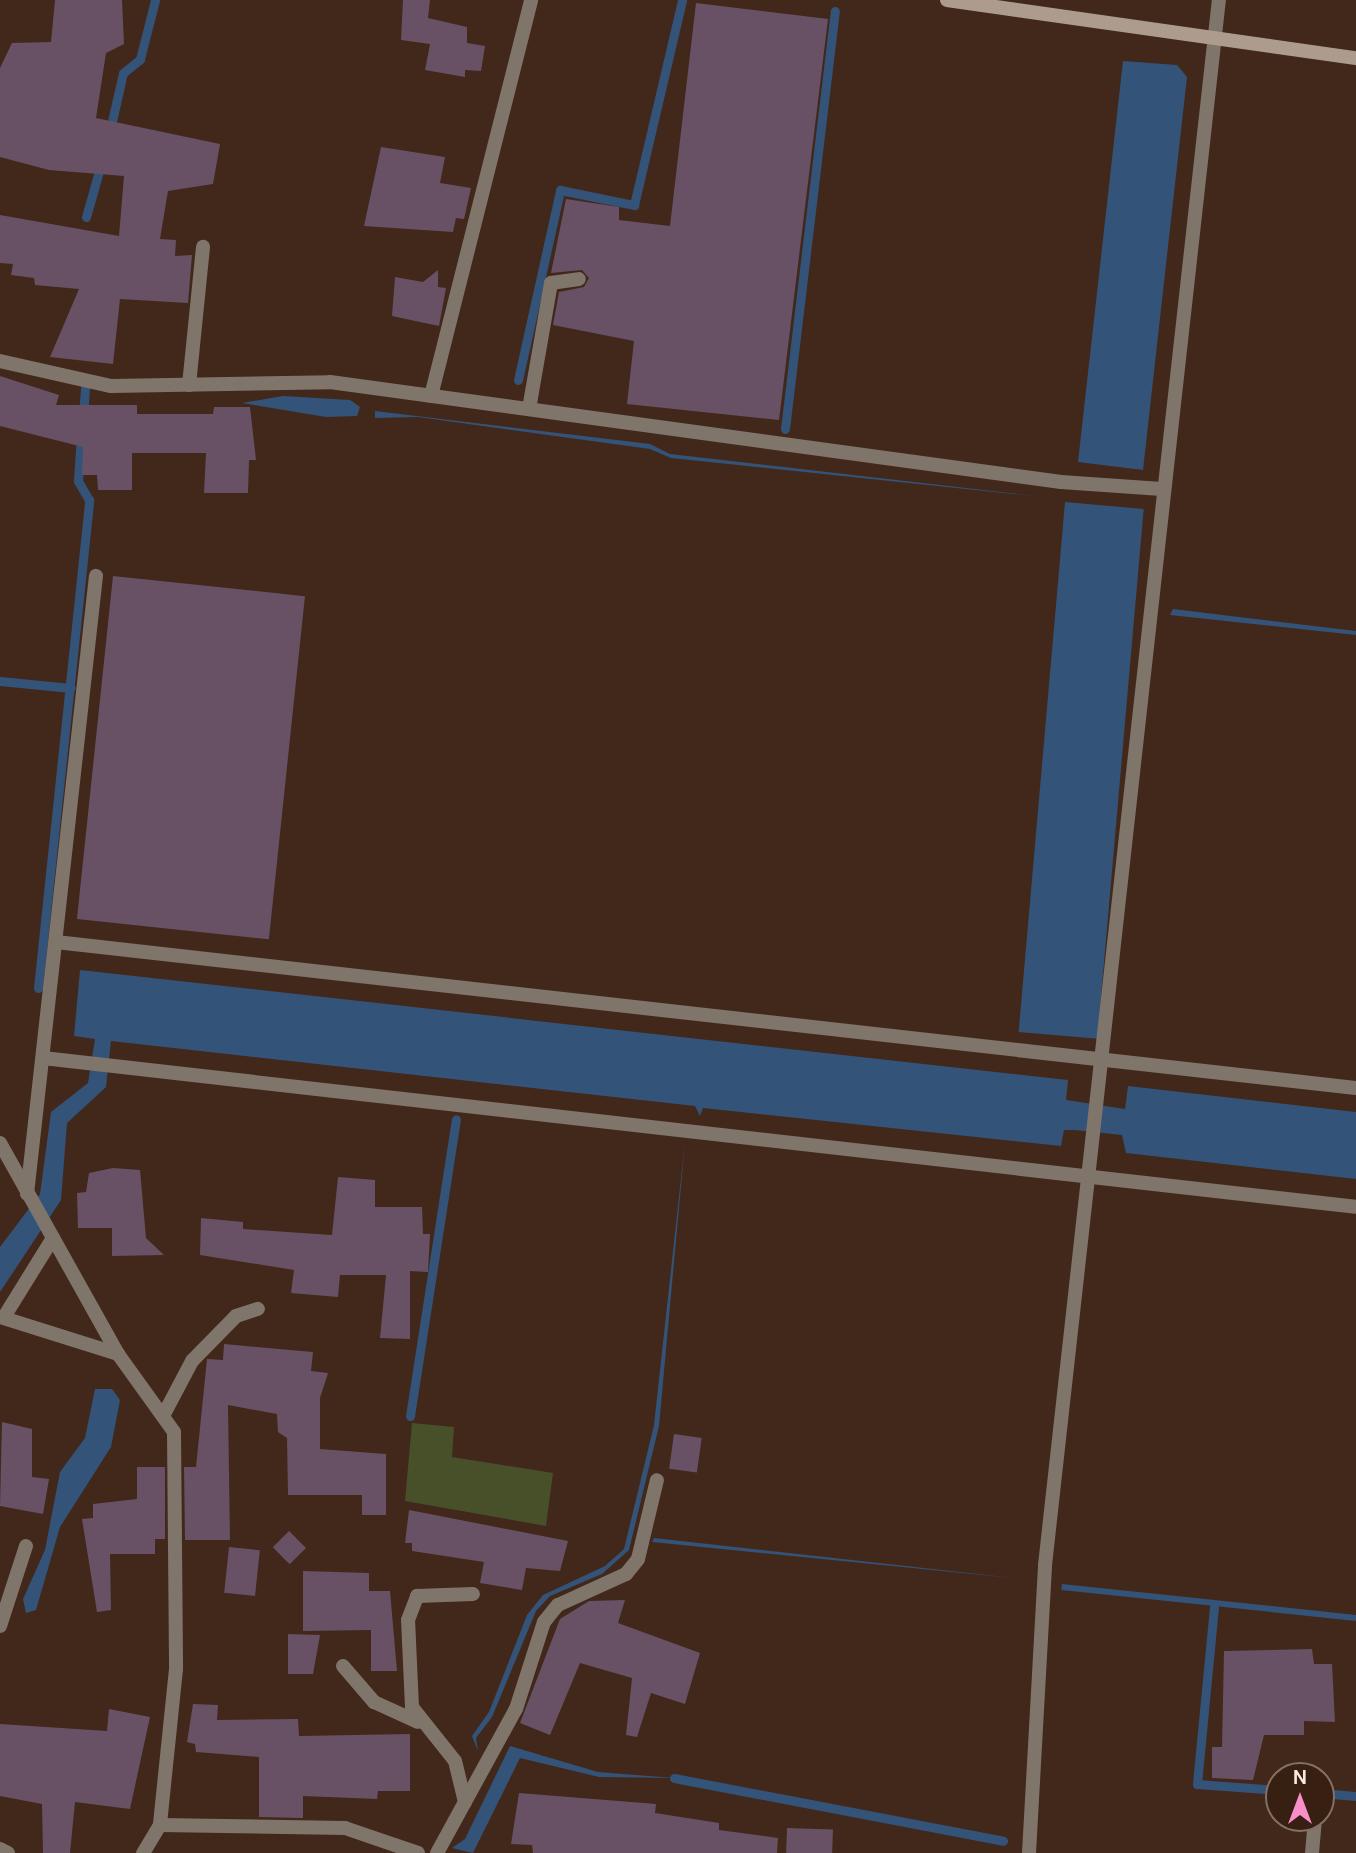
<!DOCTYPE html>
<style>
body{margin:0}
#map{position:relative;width:1356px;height:1853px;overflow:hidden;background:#41281b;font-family:"DM Sans",sans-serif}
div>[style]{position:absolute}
.green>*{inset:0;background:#48502a}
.water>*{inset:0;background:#345378;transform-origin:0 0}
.stream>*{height:9px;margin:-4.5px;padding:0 4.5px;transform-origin:4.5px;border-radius:4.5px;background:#345378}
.building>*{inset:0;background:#685165;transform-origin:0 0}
.street>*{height:14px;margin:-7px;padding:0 7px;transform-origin:7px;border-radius:7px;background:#80756b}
.secondary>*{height:14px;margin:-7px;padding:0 7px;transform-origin:7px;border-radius:7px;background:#ad9c8d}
span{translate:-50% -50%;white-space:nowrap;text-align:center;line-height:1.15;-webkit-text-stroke:5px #371f12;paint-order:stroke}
.north{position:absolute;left:1265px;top:1762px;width:70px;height:70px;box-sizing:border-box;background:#371f12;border:2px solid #857064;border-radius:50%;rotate:0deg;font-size:19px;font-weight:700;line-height:28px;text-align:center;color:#fae9e0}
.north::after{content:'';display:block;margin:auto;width:24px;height:32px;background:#f98fc8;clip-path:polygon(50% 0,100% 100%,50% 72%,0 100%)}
</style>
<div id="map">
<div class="green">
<div style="clip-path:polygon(412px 1423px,454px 1427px,452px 1457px,553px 1473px,546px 1526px,405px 1501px)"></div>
</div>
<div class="water">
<div style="clip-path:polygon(1123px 61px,1177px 65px,1187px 77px,1143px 470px,1078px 462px)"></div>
<div style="clip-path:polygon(283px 396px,350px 400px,360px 407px,357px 416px,326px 417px,242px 403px)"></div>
<div style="clip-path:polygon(375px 411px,650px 444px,670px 454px,1043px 497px,671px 458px,650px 449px,418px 417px,375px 418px)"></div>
<div style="left:1065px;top:502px;width:79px;height:532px;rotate:5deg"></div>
<div style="clip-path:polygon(1173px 609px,1356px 631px,1356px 635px,1170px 615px)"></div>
<div style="clip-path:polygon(80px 970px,1068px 1080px,1066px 1100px,1125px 1109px,1128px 1086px,1356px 1112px,1356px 1179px,1126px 1153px,1122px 1135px,1075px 1130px,1064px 1130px,1061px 1146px,703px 1108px,700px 1116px,695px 1106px,111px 1041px,106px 1087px,67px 1123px,61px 1200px,0 1292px,0 1247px,40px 1194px,51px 1112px,88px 1083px,95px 1039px,74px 1036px)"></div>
<div style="clip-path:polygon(685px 1142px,659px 1426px,629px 1550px,602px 1574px,550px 1596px,536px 1611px,492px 1717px,476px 1738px,478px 1751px,472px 1736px,489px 1712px,527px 1615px,543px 1595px,605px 1566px,624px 1549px,654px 1425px)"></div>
<div style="clip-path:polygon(95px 1389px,112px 1389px,120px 1400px,111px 1447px,60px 1527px,36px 1610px,26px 1613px,23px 1599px,45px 1550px,60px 1472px,85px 1438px)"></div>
<div style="clip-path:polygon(654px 1538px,1022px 1579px,652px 1542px)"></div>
<div style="left:1062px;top:1584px;width:296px;height:6px;rotate:6deg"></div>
<div style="clip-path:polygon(510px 1746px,598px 1772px,674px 1778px,599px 1777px,520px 1758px,473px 1853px,452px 1848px,465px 1839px)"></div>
</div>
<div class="stream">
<div style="left:110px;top:130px;width:58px;rotate:-77.2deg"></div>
<div style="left:123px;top:73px;width:22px;rotate:-39deg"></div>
<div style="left:140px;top:59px;width:61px;rotate:-75.7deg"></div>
<div style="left:86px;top:217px;width:55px;rotate:-74.2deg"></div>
<div style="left:518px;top:380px;width:195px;rotate:-77.5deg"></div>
<div style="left:560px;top:190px;width:76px;rotate:11.5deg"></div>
<div style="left:634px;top:205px;width:211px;rotate:-76.8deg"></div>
<div style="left:83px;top:417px;width:30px;rotate:-86deg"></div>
<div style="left:785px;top:429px;width:421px;rotate:-83.2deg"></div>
<div style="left:0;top:681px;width:71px;rotate:5.6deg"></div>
<div style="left:38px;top:988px;width:491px;rotate:-84deg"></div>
<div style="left:89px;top:500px;width:22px;rotate:-120deg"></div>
<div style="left:78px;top:481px;width:47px;rotate:-86.3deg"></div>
<div style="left:410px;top:1416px;width:300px;rotate:-81.2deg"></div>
<div style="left:1214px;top:1607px;width:178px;rotate:95.5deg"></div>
<div style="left:1197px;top:1784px;width:82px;rotate:4.2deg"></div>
<div style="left:674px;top:1778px;width:335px;rotate:10.8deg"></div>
<div style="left:1321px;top:1793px;width:35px;rotate:5deg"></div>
</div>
<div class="building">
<div style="clip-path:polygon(55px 0,122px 0,124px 44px,106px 53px,96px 118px,220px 144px,213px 184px,168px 191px,160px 239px,176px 240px,175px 256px,192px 255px,188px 303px,120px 299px,113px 364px,50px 357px,79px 289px,35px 285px,34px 278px,11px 275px,13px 264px,0 263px,0 215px,119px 236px,124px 176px,49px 170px,0 157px,0 68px,12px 43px,51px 42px)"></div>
<div style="clip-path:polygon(403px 0,430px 0,428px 18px,467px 27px,467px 43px,485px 46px,481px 71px,465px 70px,465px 77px,425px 70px,430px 44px,401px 40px)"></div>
<div style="clip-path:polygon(696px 3px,828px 19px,779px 420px,627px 404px,634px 341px,553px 325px,559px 292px,584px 287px,589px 278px,582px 270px,551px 273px,566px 199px,619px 207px,619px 220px,670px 226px)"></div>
<div style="clip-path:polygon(381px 147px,445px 157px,440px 183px,471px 188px,464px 219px,456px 218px,453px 232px,364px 226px)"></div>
<div style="clip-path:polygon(438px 270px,438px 287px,446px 288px,439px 326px,392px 316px,395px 277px,423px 282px)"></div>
<div style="clip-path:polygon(0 376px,59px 395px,56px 405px,137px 405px,137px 414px,213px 414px,214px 407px,250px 407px,256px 460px,249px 460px,248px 493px,204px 493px,206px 453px,132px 453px,132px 490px,98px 490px,97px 475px,82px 475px,83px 447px,0 426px)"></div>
<div style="left:113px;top:576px;width:193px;height:345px;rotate:6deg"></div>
<div style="clip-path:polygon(113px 1168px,140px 1170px,146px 1238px,164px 1255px,112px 1256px,112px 1228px,78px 1228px,77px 1193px,86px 1192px,89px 1173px)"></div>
<div style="clip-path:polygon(338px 1177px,375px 1180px,375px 1207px,422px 1207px,423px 1234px,430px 1234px,428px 1272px,410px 1271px,410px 1339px,380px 1338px,386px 1275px,340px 1275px,338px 1297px,291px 1293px,294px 1270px,200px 1255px,201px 1218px,243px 1222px,243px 1229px,332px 1235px)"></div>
<div style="clip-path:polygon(224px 1344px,313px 1352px,311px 1371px,328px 1373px,320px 1398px,320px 1449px,386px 1454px,386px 1515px,362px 1515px,362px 1495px,288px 1495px,287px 1438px,278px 1432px,277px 1414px,228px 1405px,230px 1540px,185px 1540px,184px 1467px,196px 1467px,207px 1359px,223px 1360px)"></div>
<div style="clip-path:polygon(2px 1422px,32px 1429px,32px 1477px,49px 1479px,43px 1514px,0 1506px)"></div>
<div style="left:674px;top:1434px;width:28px;height:35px;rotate:8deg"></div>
<div style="clip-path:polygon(137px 1467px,165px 1467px,165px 1539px,155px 1539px,155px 1554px,110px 1554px,111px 1610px,97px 1612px,82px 1519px,93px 1518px,93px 1504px,137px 1499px)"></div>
<div style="clip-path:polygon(409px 1510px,568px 1541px,560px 1571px,526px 1568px,522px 1590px,480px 1583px,484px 1562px,412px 1551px,412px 1543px,405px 1543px)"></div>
<div style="left:289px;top:1531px;width:24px;height:23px;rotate:45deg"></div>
<div style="left:229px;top:1547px;width:31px;height:46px;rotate:6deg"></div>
<div style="clip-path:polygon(303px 1571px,369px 1573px,369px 1591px,390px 1591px,397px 1671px,371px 1671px,371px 1630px,303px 1631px)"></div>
<div style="clip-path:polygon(625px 1600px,618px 1623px,700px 1653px,685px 1704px,651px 1693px,637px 1737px,626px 1735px,632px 1678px,580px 1663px,550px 1735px,520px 1723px,560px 1619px,589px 1601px)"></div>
<div style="clip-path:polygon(288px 1634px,320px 1635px,313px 1674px,288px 1674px)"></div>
<div style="clip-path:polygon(1312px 1649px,1314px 1664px,1332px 1664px,1335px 1722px,1304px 1721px,1304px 1735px,1264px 1735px,1253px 1780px,1212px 1778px,1212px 1747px,1222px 1747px,1224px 1651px)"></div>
<div style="clip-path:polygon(193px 1704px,218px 1705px,217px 1720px,298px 1719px,299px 1736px,410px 1734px,410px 1791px,378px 1791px,377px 1799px,303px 1796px,303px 1818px,259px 1817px,259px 1757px,196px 1752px,195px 1744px,187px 1742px)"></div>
<div style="clip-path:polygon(109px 1709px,150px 1717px,130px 1809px,75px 1802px,70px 1853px,43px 1853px,42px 1804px,0 1796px,0 1724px,107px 1731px)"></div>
<div style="clip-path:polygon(519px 1793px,656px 1804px,655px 1813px,719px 1823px,719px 1830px,778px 1838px,777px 1853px,533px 1853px,532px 1845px,511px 1844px)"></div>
<div style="left:787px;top:1828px;width:46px;height:25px;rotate:2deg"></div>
</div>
<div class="street">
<div style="left:0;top:361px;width:114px;rotate:12.7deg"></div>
<div style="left:111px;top:386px;width:219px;rotate:-1deg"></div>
<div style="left:330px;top:382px;width:738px;rotate:7.79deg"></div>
<div style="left:1061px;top:482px;width:101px;rotate:4deg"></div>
<div style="left:189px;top:385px;width:139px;rotate:-84.2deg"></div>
<div style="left:431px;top:396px;width:408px;rotate:-75.8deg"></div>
<div style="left:529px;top:409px;width:128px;rotate:-80.1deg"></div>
<div style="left:551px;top:283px;width:28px;rotate:-8deg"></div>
<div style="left:56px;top:942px;width:1308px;rotate:6.41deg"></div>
<div style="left:43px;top:1058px;width:1321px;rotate:6.47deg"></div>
<div style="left:0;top:1143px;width:242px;rotate:60.8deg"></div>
<div style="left:118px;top:1354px;width:96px;rotate:54.3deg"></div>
<div style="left:174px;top:1432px;width:237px;rotate:89.5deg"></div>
<div style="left:176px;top:1669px;width:157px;rotate:95.9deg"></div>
<div style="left:160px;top:1825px;width:33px;rotate:121deg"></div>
<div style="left:27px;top:1194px;width:622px;rotate:-83.63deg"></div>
<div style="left:0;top:1317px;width:124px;rotate:17.4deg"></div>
<div style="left:4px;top:1317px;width:93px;rotate:-58.2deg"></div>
<div style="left:163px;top:1416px;width:62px;rotate:-62.2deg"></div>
<div style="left:192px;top:1361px;width:63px;rotate:-45.6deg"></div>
<div style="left:236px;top:1316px;width:23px;rotate:-18deg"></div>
<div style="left:0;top:1626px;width:84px;rotate:-72deg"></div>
<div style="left:343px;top:1666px;width:48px;rotate:49.3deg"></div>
<div style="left:374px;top:1702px;width:48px;rotate:24.4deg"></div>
<div style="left:465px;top:1802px;width:42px;rotate:-103.7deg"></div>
<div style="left:455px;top:1761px;width:69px;rotate:-128.5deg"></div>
<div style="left:412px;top:1707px;width:87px;rotate:-92.6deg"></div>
<div style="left:408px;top:1620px;width:26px;rotate:-69deg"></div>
<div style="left:417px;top:1596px;width:56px;rotate:-2deg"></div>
<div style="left:160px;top:1825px;width:185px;rotate:0.9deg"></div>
<div style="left:345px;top:1828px;width:77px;rotate:18.9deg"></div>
<div style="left:0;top:1849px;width:9px;rotate:27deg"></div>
<div style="left:437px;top:1853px;width:164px;rotate:-61.3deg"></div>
<div style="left:516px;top:1709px;width:91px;rotate:-72.2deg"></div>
<div style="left:544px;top:1622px;width:22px;rotate:-51deg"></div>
<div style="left:558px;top:1605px;width:75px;rotate:-24.5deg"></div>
<div style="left:626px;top:1574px;width:19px;rotate:-51deg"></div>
<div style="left:638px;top:1559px;width:81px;rotate:-76.5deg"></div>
<div style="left:1029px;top:1853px;width:288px;rotate:-86.8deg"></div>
<div style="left:1045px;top:1565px;width:1575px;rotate:-83.66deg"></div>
<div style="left:1312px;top:1853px;width:35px;rotate:-85deg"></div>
</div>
<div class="secondary">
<div style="left:947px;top:0;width:413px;rotate:8.1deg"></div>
</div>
<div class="north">N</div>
</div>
